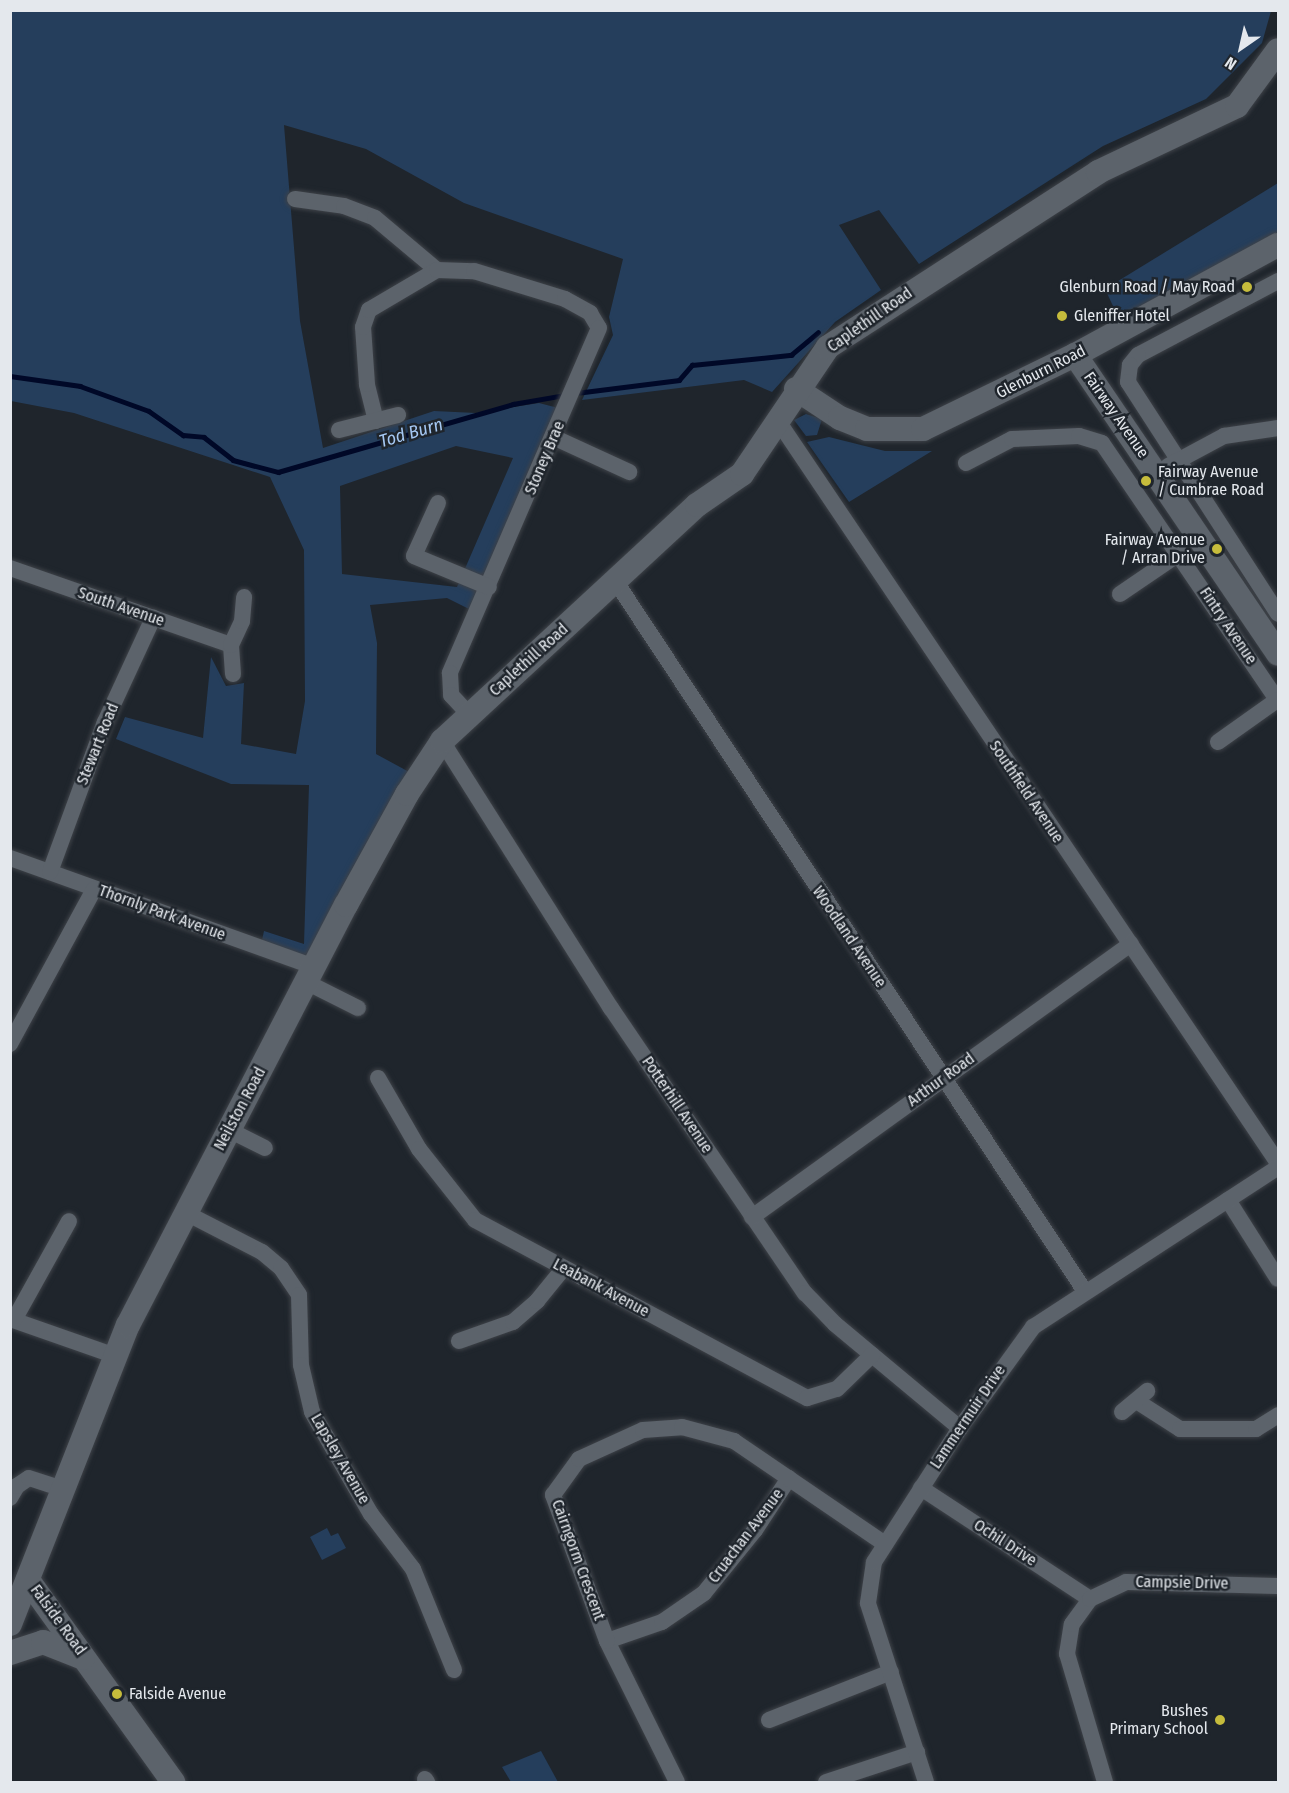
<!DOCTYPE html>
<style>
body{margin:0}
#map{position:relative;width:1289px;height:1793px;overflow:hidden;background:#1f252c;font-family:"Fira Sans Condensed",sans-serif}
div>[style]{position:absolute}
.green>*{inset:0;background:#253e5c}
.stream>*{height:4.5px;margin:-2.25px;padding:0 2.25px;transform-origin:2.25px;border-radius:2.25px;background:#000827}
.roads{filter:drop-shadow(0 0 2px #3e4248) drop-shadow(0 0 2px #3e4248)}
.street>*{height:16px;margin:-8px;padding:0 8px;transform-origin:8px;border-radius:8px;background:#5c636b}
.secondary>*{height:24px;margin:-12px;padding:0 12px;transform-origin:12px;border-radius:12px;background:#5c636b}
.dots>*{width:16px;height:16px;translate:-50% -50%;box-sizing:border-box;border:3px solid #1f252c;border-radius:50%}
span{translate:-50% -50%;white-space:nowrap;text-align:center;line-height:1.15;-webkit-text-stroke:5px #1f252c;paint-order:stroke}
.poi-label{font-size:16px;color:#e4e8ed}
.right{translate:-100% -50%;text-align:right}
.left{translate:0 -50%;text-align:left}
.street-label{font-size:16px;color:#e4e8ed}
.water-label{font-size:18px;color:#a5c8f3;font-style:italic}
.frame{position:absolute;inset:0;border:12px solid #e4e8ed;pointer-events:none}
.north{position:absolute;left:1211px;top:18px;width:60px;height:60px;-webkit-text-stroke:4px #1f252c;paint-order:stroke;rotate:214deg;font-size:16px;font-weight:700;line-height:24px;text-align:center;color:#e4e8ed}
.north::after{content:'';display:block;margin:auto;width:21px;height:27px;background:#e4e8ed;clip-path:polygon(50% 0,100% 100%,50% 72%,0 100%)}
</style>
<div id="map">
<div class="green">
<div style="clip-path:polygon(evenodd,10px 11px,1271px 11px,1262px 43px,1206px 99px,1103px 146px,919px 264px,879px 210px,839px 225px,881px 290px,835px 322px,772px 392px,744px 380px,582px 400px,613px 335px,609px 317px,623px 259px,464px 203px,366px 149px,284px 125px,300px 321px,323px 448px,434px 411px,476px 413px,539px 403px,562px 409px,473px 611px,447px 598px,370px 605px,377px 643px,376px 754px,411px 773px,309px 959px,262px 940px,264px 931px,304px 944px,309px 785px,231px 784px,116px 739px,125px 717px,203px 738px,211px 657px,226px 686px,244px 683px,241px 744px,296px 754px,305px 701px,304px 550px,270px 477px,74px 413px,11px 401px,10px 11px,456px 446px,513px 458px,457px 587px,342px 574px,340px 486px,456px 446px)"></div>
<div style="clip-path:polygon(1278px 183px,1278px 234px,1120px 321px,1105px 289px)"></div>
<div style="clip-path:polygon(806px 414px,822px 419px,817px 435px,806px 436px,794px 420px)"></div>
<div style="clip-path:polygon(829px 437px,885px 451px,932px 451px,849px 502px,807px 442px)"></div>
<div style="clip-path:polygon(327px 1528px,331px 1536px,338px 1533px,346px 1548px,322px 1560px,310px 1537px)"></div>
<div style="clip-path:polygon(541px 1751px,558px 1782px,511px 1782px,502px 1767px)"></div>
</div>
<div class="stream">
<div style="left:10px;top:376px;width:71px;rotate:8.1deg"></div>
<div style="left:80px;top:386px;width:73px;rotate:19.9deg"></div>
<div style="left:149px;top:411px;width:42px;rotate:35.2deg"></div>
<div style="left:183px;top:435px;width:21px;rotate:5deg"></div>
<div style="left:204px;top:437px;width:37px;rotate:38deg"></div>
<div style="left:233px;top:460px;width:47px;rotate:14.9deg"></div>
<div style="left:278px;top:472px;width:245px;rotate:-16.1deg"></div>
<div style="left:513px;top:404px;width:53px;rotate:-9.8deg"></div>
<div style="left:576px;top:393px;width:104px;rotate:-7.2deg"></div>
<div style="left:679px;top:380px;width:20px;rotate:-49deg"></div>
<div style="left:692px;top:365px;width:100px;rotate:-5.8deg"></div>
<div style="left:791px;top:355px;width:35px;rotate:-40deg"></div>
</div>
<div class="roads">
<div class="street">
<div style="left:295px;top:199px;width:49px;rotate:8.1deg"></div>
<div style="left:344px;top:206px;width:33px;rotate:21deg"></div>
<div style="left:375px;top:218px;width:81px;rotate:40deg"></div>
<div style="left:1278px;top:281px;width:158px;rotate:152.1deg"></div>
<div style="left:1138px;top:355px;width:13px;rotate:129deg"></div>
<div style="left:1130px;top:365px;width:17px;rotate:97deg"></div>
<div style="left:1128px;top:382px;width:276px;rotate:57.1deg"></div>
<div style="left:776px;top:418px;width:898px;rotate:56.03deg"></div>
<div style="left:376px;top:421px;width:38px;rotate:-104deg"></div>
<div style="left:367px;top:384px;width:57px;rotate:-94deg"></div>
<div style="left:363px;top:327px;width:18px;rotate:-71deg"></div>
<div style="left:369px;top:310px;width:79px;rotate:-30.5deg"></div>
<div style="left:437px;top:270px;width:37px;rotate:2deg"></div>
<div style="left:474px;top:271px;width:95px;rotate:17.1deg"></div>
<div style="left:565px;top:299px;width:29px;rotate:29deg"></div>
<div style="left:590px;top:313px;width:17px;rotate:59deg"></div>
<div style="left:599px;top:328px;width:376px;rotate:113.4deg"></div>
<div style="left:450px;top:673px;width:22px;rotate:87deg"></div>
<div style="left:451px;top:695px;width:26px;rotate:47deg"></div>
<div style="left:339px;top:430px;width:61px;rotate:-14.3deg"></div>
<div style="left:553px;top:437px;width:84px;rotate:24.7deg"></div>
<div style="left:966px;top:463px;width:52px;rotate:-27.6deg"></div>
<div style="left:1012px;top:439px;width:67px;rotate:-2.6deg"></div>
<div style="left:1079px;top:436px;width:24px;rotate:17deg"></div>
<div style="left:1102px;top:443px;width:312px;rotate:55.7deg"></div>
<div style="left:1168px;top:466px;width:64px;rotate:-28.2deg"></div>
<div style="left:1224px;top:436px;width:55px;rotate:-8.4deg"></div>
<div style="left:438px;top:503px;width:58px;rotate:114.4deg"></div>
<div style="left:414px;top:556px;width:81px;rotate:22.5deg"></div>
<div style="left:10px;top:568px;width:234px;rotate:19.2deg"></div>
<div style="left:616px;top:582px;width:849px;rotate:56.53deg"></div>
<div style="left:1120px;top:594px;width:73px;rotate:-34.3deg"></div>
<div style="left:233px;top:674px;width:29px;rotate:-94deg"></div>
<div style="left:231px;top:645px;width:26px;rotate:-65deg"></div>
<div style="left:242px;top:621px;width:24px;rotate:-85deg"></div>
<div style="left:442px;top:741px;width:316px;rotate:57.7deg"></div>
<div style="left:611px;top:1008px;width:345px;rotate:55.8deg"></div>
<div style="left:805px;top:1293px;width:43px;rotate:45.9deg"></div>
<div style="left:835px;top:1324px;width:163px;rotate:39.8deg"></div>
<div style="left:1218px;top:742px;width:72px;rotate:-35.4deg"></div>
<div style="left:10px;top:858px;width:323px;rotate:19.7deg"></div>
<div style="left:50px;top:872px;width:160px;rotate:-69.9deg"></div>
<div style="left:105px;top:722px;width:115px;rotate:-65.2deg"></div>
<div style="left:306px;top:982px;width:58px;rotate:26.6deg"></div>
<div style="left:10px;top:1044px;width:176px;rotate:-61.5deg"></div>
<div style="left:378px;top:1078px;width:82px;rotate:60deg"></div>
<div style="left:419px;top:1149px;width:90px;rotate:51.7deg"></div>
<div style="left:475px;top:1220px;width:377px;rotate:28.2deg"></div>
<div style="left:807px;top:1398px;width:31px;rotate:-17deg"></div>
<div style="left:837px;top:1389px;width:49px;rotate:-44.2deg"></div>
<div style="left:229px;top:1130px;width:40px;rotate:26.6deg"></div>
<div style="left:1228px;top:1200px;width:93px;rotate:57.7deg"></div>
<div style="left:186px;top:1213px;width:85px;rotate:27.2deg"></div>
<div style="left:262px;top:1252px;width:25px;rotate:40deg"></div>
<div style="left:281px;top:1268px;width:32px;rotate:56deg"></div>
<div style="left:299px;top:1295px;width:70px;rotate:88.4deg"></div>
<div style="left:301px;top:1365px;width:48px;rotate:76.8deg"></div>
<div style="left:312px;top:1412px;width:118px;rotate:60deg"></div>
<div style="left:371px;top:1514px;width:69px;rotate:52.6deg"></div>
<div style="left:413px;top:1569px;width:109px;rotate:67.9deg"></div>
<div style="left:752px;top:1217px;width:467px;rotate:-35.8deg"></div>
<div style="left:10px;top:1319px;width:109px;rotate:19.3deg"></div>
<div style="left:14px;top:1320px;width:113px;rotate:-60.9deg"></div>
<div style="left:459px;top:1341px;width:57px;rotate:-19.4deg"></div>
<div style="left:513px;top:1322px;width:32px;rotate:-41deg"></div>
<div style="left:537px;top:1301px;width:41px;rotate:-50.9deg"></div>
<div style="left:1138px;top:1402px;width:50px;rotate:32.7deg"></div>
<div style="left:1180px;top:1429px;width:76px"></div>
<div style="left:1256px;top:1429px;width:26px;rotate:-32deg"></div>
<div style="left:1122px;top:1412px;width:33px;rotate:-40deg"></div>
<div style="left:921px;top:1488px;width:202px;rotate:33.3deg"></div>
<div style="left:10px;top:1498px;width:14px;rotate:-60deg"></div>
<div style="left:17px;top:1486px;width:14px;rotate:-34deg"></div>
<div style="left:29px;top:1478px;width:36px;rotate:18deg"></div>
<div style="left:607px;top:1641px;width:58px;rotate:-19.1deg"></div>
<div style="left:662px;top:1622px;width:51px;rotate:-34.6deg"></div>
<div style="left:704px;top:1593px;width:81px;rotate:-51deg"></div>
<div style="left:755px;top:1530px;width:62px;rotate:-56.8deg"></div>
<div style="left:769px;top:1720px;width:131px;rotate:-21.5deg"></div>
<div style="left:425px;top:1779px;width:4px;rotate:56deg"></div>
<div style="left:677px;top:1782px;width:157px;rotate:-116.4deg"></div>
<div style="left:607px;top:1641px;width:156px;rotate:-110.3deg"></div>
<div style="left:553px;top:1495px;width:44px;rotate:-54.2deg"></div>
<div style="left:579px;top:1459px;width:70px;rotate:-24.4deg"></div>
<div style="left:643px;top:1430px;width:39px;rotate:-4deg"></div>
<div style="left:682px;top:1427px;width:54px;rotate:15.1deg"></div>
<div style="left:734px;top:1441px;width:183px;rotate:34.3deg"></div>
<div style="left:826px;top:1782px;width:96px;rotate:-18.2deg"></div>
<div style="left:926px;top:1782px;width:188px;rotate:-108deg"></div>
<div style="left:868px;top:1603px;width:41px;rotate:-81.7deg"></div>
<div style="left:874px;top:1562px;width:159px;rotate:-57.3deg"></div>
<div style="left:960px;top:1428px;width:125px;rotate:-54.1deg"></div>
<div style="left:1033px;top:1327px;width:293px;rotate:-33.1deg"></div>
<div style="left:1105px;top:1782px;width:134px;rotate:-106.5deg"></div>
<div style="left:1067px;top:1654px;width:30px;rotate:-81deg"></div>
<div style="left:1072px;top:1624px;width:31px;rotate:-54deg"></div>
<div style="left:1090px;top:1599px;width:40px;rotate:-25deg"></div>
<div style="left:1126px;top:1582px;width:152px;rotate:1.5deg"></div>
</div>
<div class="secondary">
<div style="left:1075px;top:355px;width:361px;rotate:55.8deg"></div>
<div style="left:796px;top:389px;width:53px;rotate:33.4deg"></div>
<div style="left:840px;top:418px;width:29px;rotate:22deg"></div>
<div style="left:867px;top:429px;width:56px"></div>
<div style="left:923px;top:429px;width:169px;rotate:-26deg"></div>
<div style="left:1075px;top:355px;width:231px;rotate:-28.5deg"></div>
<div style="left:28px;top:1580px;width:249px;rotate:54.3deg"></div>
<div style="left:10px;top:1624px;width:321px;rotate:-68.5deg"></div>
<div style="left:128px;top:1325px;width:473px;rotate:-62.6deg"></div>
<div style="left:346px;top:905px;width:127px;rotate:-61.2deg"></div>
<div style="left:407px;top:794px;width:64px;rotate:-56.6deg"></div>
<div style="left:442px;top:741px;width:347px;rotate:-42.8deg"></div>
<div style="left:697px;top:505px;width:55px;rotate:-34.6deg"></div>
<div style="left:742px;top:474px;width:153px;rotate:-55.9deg"></div>
<div style="left:828px;top:347px;width:322px;rotate:-32.9deg"></div>
<div style="left:1098px;top:172px;width:154px;rotate:-25.4deg"></div>
<div style="left:1237px;top:106px;width:69px;rotate:-53.8deg"></div>
<div style="left:10px;top:1653px;width:35px;rotate:-18deg"></div>
<div style="left:43px;top:1642px;width:43px;rotate:21.8deg"></div>
</div>
</div>
<div class="dots">
<div style="left:1247px;top:287px;background:#c6bc3c"></div>
<div style="left:1062px;top:316px;background:#c6bc3c"></div>
<div style="left:1146px;top:481px;background:#c6bc3c"></div>
<div style="left:1217px;top:549px;background:#c6bc3c"></div>
<div style="left:117px;top:1694px;background:#c6bc3c"></div>
<div style="left:1220px;top:1720px;background:#c6bc3c"></div>
</div>
<div class="poi-label">
<span class="right" style="left:1235px;top:287px">Glenburn Road / May Road</span>
<span class="left" style="left:1074px;top:316px">Gleniffer Hotel</span>
<span class="left" style="left:1158px;top:481px">Fairway Avenue<br>/ Cumbrae Road</span>
<span class="right" style="left:1205px;top:549px">Fairway Avenue<br>/ Arran Drive</span>
<span class="left" style="left:129px;top:1694px">Falside Avenue</span>
<span class="right" style="left:1208px;top:1720px">Bushes<br>Primary School</span>
</div>
<div class="street-label">
<span style="left:870px;top:320px;rotate:-35deg">Caplethill Road</span>
<span style="left:1041px;top:372px;rotate:-27deg">Glenburn Road</span>
<span style="left:1116px;top:415px;rotate:55deg">Fairway Avenue</span>
<span style="left:545px;top:458px;rotate:-67deg">Stoney Brae</span>
<span style="left:121px;top:607px;rotate:19deg">South Avenue</span>
<span style="left:1228px;top:626px;rotate:56deg">Fintry Avenue</span>
<span style="left:529px;top:660px;rotate:-42deg">Caplethill Road</span>
<span style="left:98px;top:744px;rotate:-68deg">Stewart Road</span>
<span style="left:1026px;top:792px;rotate:56deg">Southfield Avenue</span>
<span style="left:162px;top:913px;rotate:20deg">Thornly Park Avenue</span>
<span style="left:849px;top:937px;rotate:56deg">Woodland Avenue</span>
<span style="left:941px;top:1080px;rotate:-36deg">Arthur Road</span>
<span style="left:677px;top:1105px;rotate:56deg">Potterhill Avenue</span>
<span style="left:240px;top:1109px;rotate:-62deg">Neilston Road</span>
<span style="left:601px;top:1288px;rotate:28deg">Leabank Avenue</span>
<span style="left:968px;top:1417px;rotate:-56deg">Lammermuir Drive</span>
<span style="left:340px;top:1459px;rotate:60deg">Lapsley Avenue</span>
<span style="left:746px;top:1536px;rotate:-53deg">Cruachan Avenue</span>
<span style="left:1005px;top:1543px;rotate:33deg">Ochil Drive</span>
<span style="left:578px;top:1560px;rotate:70deg">Cairngorm Crescent</span>
<span style="left:1182px;top:1583px;rotate:1deg">Campsie Drive</span>
<span style="left:58px;top:1620px;rotate:54deg">Falside Road</span>
</div>
<div class="water-label">
<span style="left:411px;top:433px;rotate:-16deg">Tod Burn</span>
</div>
<div class="frame"></div>
<div class="north">N</div>
</div>
